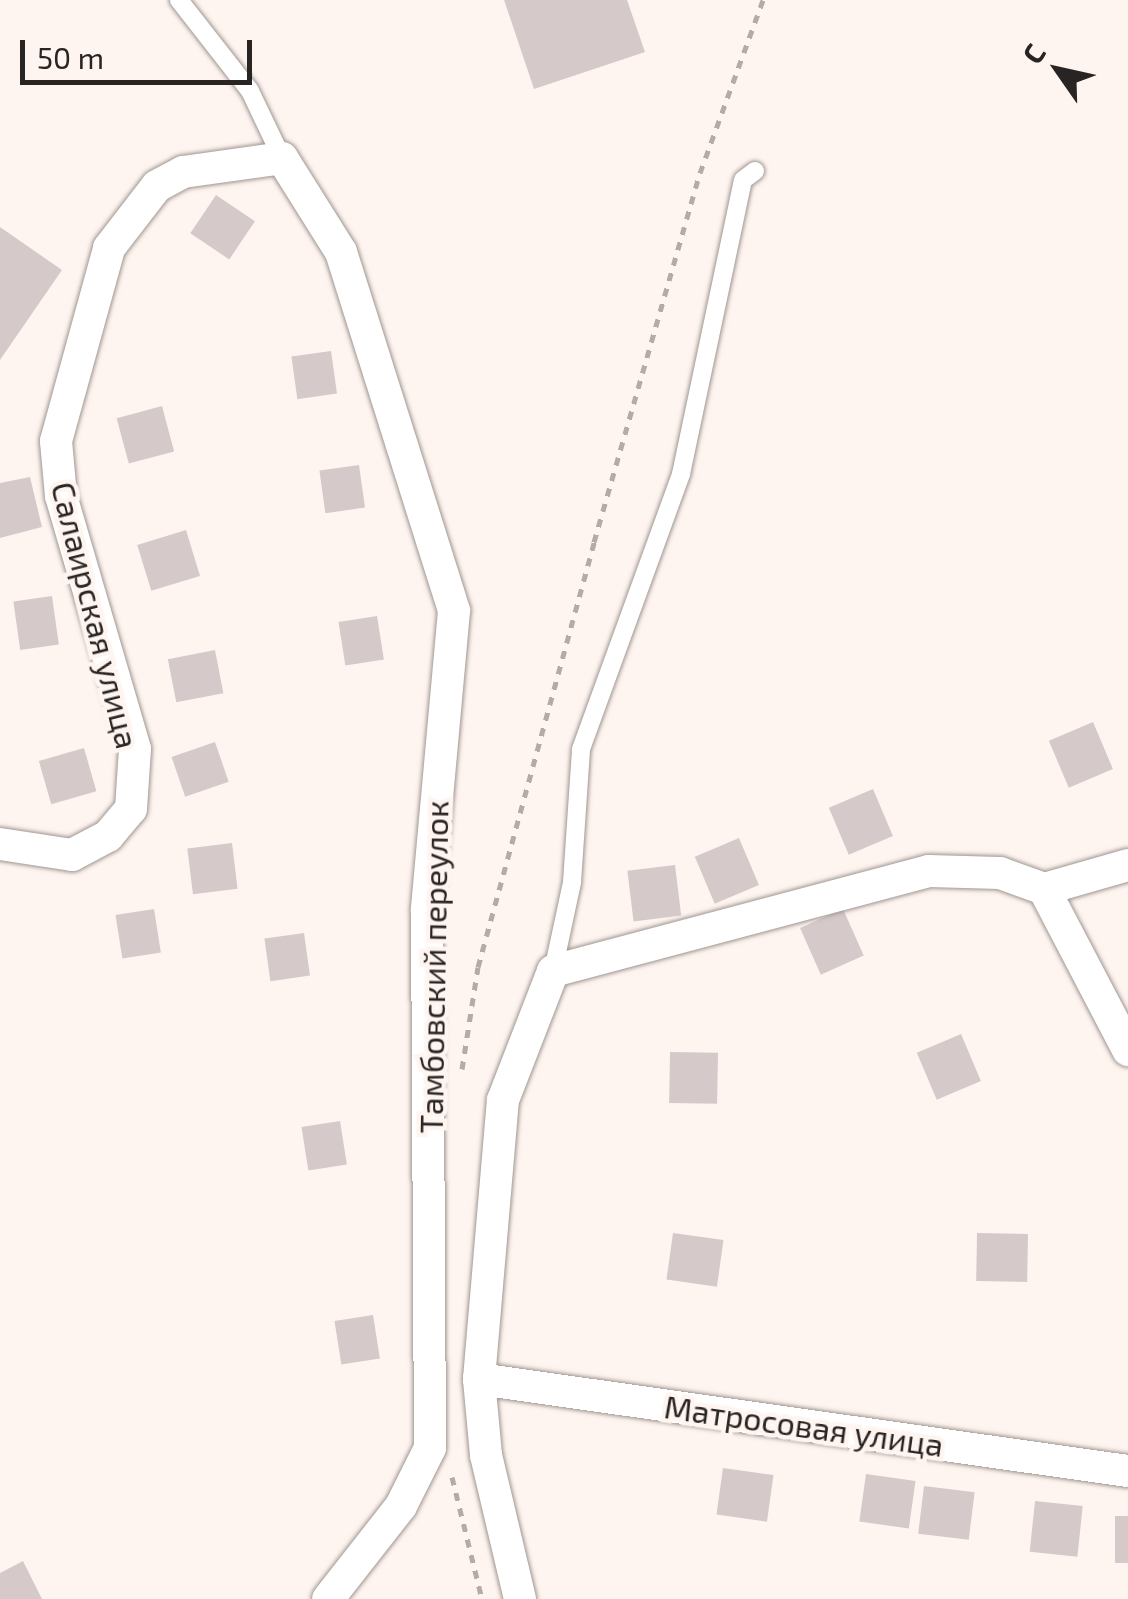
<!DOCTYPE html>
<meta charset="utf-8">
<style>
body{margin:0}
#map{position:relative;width:1128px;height:1599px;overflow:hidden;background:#fff5f0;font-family:"Exo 2",sans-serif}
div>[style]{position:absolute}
.building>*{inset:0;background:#d5cac9;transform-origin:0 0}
.path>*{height:5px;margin-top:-2.5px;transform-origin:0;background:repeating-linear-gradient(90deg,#b3aba7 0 8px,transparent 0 16px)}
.roads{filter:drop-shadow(0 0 2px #9f9691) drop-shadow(0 0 2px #9f9691)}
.lane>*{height:18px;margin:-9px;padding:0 9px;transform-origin:9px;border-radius:9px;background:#fff}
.street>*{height:32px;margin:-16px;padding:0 16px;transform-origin:16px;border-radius:16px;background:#fff}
span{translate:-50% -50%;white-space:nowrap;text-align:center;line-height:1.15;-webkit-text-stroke:9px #fff5f0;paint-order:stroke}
.street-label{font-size:32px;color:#282423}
.north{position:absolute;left:1008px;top:20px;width:100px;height:100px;-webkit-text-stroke:8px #fff5f0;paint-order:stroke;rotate:304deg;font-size:28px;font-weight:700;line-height:40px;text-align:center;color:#282423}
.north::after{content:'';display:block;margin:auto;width:35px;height:45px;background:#282423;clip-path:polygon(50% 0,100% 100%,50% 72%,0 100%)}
.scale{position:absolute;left:20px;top:40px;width:232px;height:45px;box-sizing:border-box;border:5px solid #282423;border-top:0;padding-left:12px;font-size:30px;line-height:35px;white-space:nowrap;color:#282423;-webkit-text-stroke:8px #fff5f0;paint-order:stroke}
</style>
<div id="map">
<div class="building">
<div style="clip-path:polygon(504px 0,627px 0,645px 52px,534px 89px)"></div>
<div style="left:216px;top:195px;width:47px;height:46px;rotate:34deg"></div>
<div style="clip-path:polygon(0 227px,62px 270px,0 360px)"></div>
<div style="left:331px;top:351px;width:43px;height:40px;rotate:82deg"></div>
<div style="left:162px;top:406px;width:47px;height:47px;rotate:75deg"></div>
<div style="left:359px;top:465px;width:43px;height:40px;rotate:82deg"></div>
<div style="clip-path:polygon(30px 477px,42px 527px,0 538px,0 483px)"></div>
<div style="left:186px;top:530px;width:48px;height:51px;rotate:73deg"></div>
<div style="left:52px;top:596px;width:49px;height:39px;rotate:82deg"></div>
<div style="left:377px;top:616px;width:44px;height:39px;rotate:81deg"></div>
<div style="left:215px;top:650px;width:44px;height:48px;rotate:79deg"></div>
<div style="left:1093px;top:722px;width:51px;height:48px;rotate:67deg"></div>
<div style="left:215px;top:742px;width:42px;height:46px;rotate:71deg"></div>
<div style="left:84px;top:748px;width:45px;height:47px;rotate:74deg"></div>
<div style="left:873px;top:789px;width:51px;height:48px;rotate:67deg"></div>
<div style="left:739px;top:838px;width:51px;height:48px;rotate:67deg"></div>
<div style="left:232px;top:843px;width:46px;height:45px;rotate:83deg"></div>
<div style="left:675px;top:865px;width:51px;height:48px;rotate:83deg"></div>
<div style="left:154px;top:909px;width:44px;height:39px;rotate:81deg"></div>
<div style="left:843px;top:909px;width:51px;height:47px;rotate:66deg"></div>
<div style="left:304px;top:933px;width:43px;height:40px;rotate:82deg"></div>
<div style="left:961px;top:1034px;width:51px;height:48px;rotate:67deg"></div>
<div style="left:670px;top:1052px;width:48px;height:51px;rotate:1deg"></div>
<div style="left:340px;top:1121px;width:44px;height:39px;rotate:81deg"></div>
<div style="left:673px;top:1233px;width:51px;height:47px;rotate:8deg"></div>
<div style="left:1028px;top:1234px;width:48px;height:51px;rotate:91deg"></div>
<div style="left:373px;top:1315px;width:44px;height:39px;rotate:81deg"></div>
<div style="left:723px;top:1468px;width:51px;height:47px;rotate:8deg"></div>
<div style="left:866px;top:1474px;width:50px;height:48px;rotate:8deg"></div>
<div style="left:924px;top:1486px;width:51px;height:48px;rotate:7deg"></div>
<div style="left:1035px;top:1501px;width:48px;height:51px;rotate:6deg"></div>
<div style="left:1115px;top:1516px;width:13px;height:47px"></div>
<div style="clip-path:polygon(23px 1561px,42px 1599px,0 1599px,0 1573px)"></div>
</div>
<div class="path">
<div style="left:462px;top:1069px;width:103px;rotate:-81.1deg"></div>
<div style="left:478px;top:967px;width:441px;rotate:-74.7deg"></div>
<div style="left:594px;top:542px;width:384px;rotate:-74deg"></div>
<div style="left:700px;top:173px;width:184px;rotate:-70deg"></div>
<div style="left:452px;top:1477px;width:126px;rotate:76.2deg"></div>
</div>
<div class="roads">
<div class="lane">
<div style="left:179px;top:0;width:115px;rotate:52deg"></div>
<div style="left:250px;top:91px;width:74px;rotate:64.5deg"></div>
<div style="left:553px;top:971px;width:91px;rotate:-77.9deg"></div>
<div style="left:572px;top:882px;width:133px;rotate:-86.1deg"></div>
<div style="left:581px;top:749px;width:293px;rotate:-70deg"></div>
<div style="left:681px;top:474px;width:300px;rotate:-78.1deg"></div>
<div style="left:743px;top:180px;width:15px;rotate:-37deg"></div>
</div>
<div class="street">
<div style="left:0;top:844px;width:73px;rotate:8.7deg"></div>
<div style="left:72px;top:855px;width:41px;rotate:-27.8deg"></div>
<div style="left:108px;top:836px;width:35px;rotate:-50deg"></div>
<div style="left:131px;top:809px;width:60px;rotate:-86.2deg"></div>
<div style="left:135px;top:749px;width:264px;rotate:-106.3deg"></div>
<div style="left:61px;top:496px;width:55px;rotate:-95.2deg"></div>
<div style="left:56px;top:441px;width:200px;rotate:-74.6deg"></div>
<div style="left:109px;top:248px;width:78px;rotate:-52.3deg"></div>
<div style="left:157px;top:186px;width:30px;rotate:-28deg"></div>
<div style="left:183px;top:172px;width:100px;rotate:-8deg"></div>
<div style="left:282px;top:158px;width:111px;rotate:57.9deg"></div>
<div style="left:341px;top:252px;width:376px;rotate:72.5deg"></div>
<div style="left:454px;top:611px;width:300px;rotate:95.2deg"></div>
<div style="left:427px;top:910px;width:538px;rotate:89.68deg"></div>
<div style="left:430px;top:1448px;width:65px;rotate:116.6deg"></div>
<div style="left:401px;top:1506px;width:118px;rotate:128.1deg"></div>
<div style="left:1044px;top:889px;width:182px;rotate:62.4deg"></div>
<div style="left:479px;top:1379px;width:655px;rotate:8.07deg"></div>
<div style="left:520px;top:1599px;width:148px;rotate:-103.3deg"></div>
<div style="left:486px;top:1455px;width:76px;rotate:-95.3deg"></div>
<div style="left:479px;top:1379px;width:280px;rotate:-85.1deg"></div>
<div style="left:503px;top:1100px;width:138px;rotate:-68.8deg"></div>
<div style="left:553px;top:971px;width:389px;rotate:-14.9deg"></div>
<div style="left:929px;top:871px;width:71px;rotate:1.6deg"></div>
<div style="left:1000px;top:873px;width:47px;rotate:20deg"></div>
<div style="left:1044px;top:889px;width:87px;rotate:-15.9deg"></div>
</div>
</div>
<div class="street-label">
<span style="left:96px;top:615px;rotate:76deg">Салаирская улица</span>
<span style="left:433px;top:967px;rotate:-89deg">Тамбовский переулок</span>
<span style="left:804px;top:1425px;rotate:8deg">Матросовая улица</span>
</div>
<div class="north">С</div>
<div class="scale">50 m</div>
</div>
